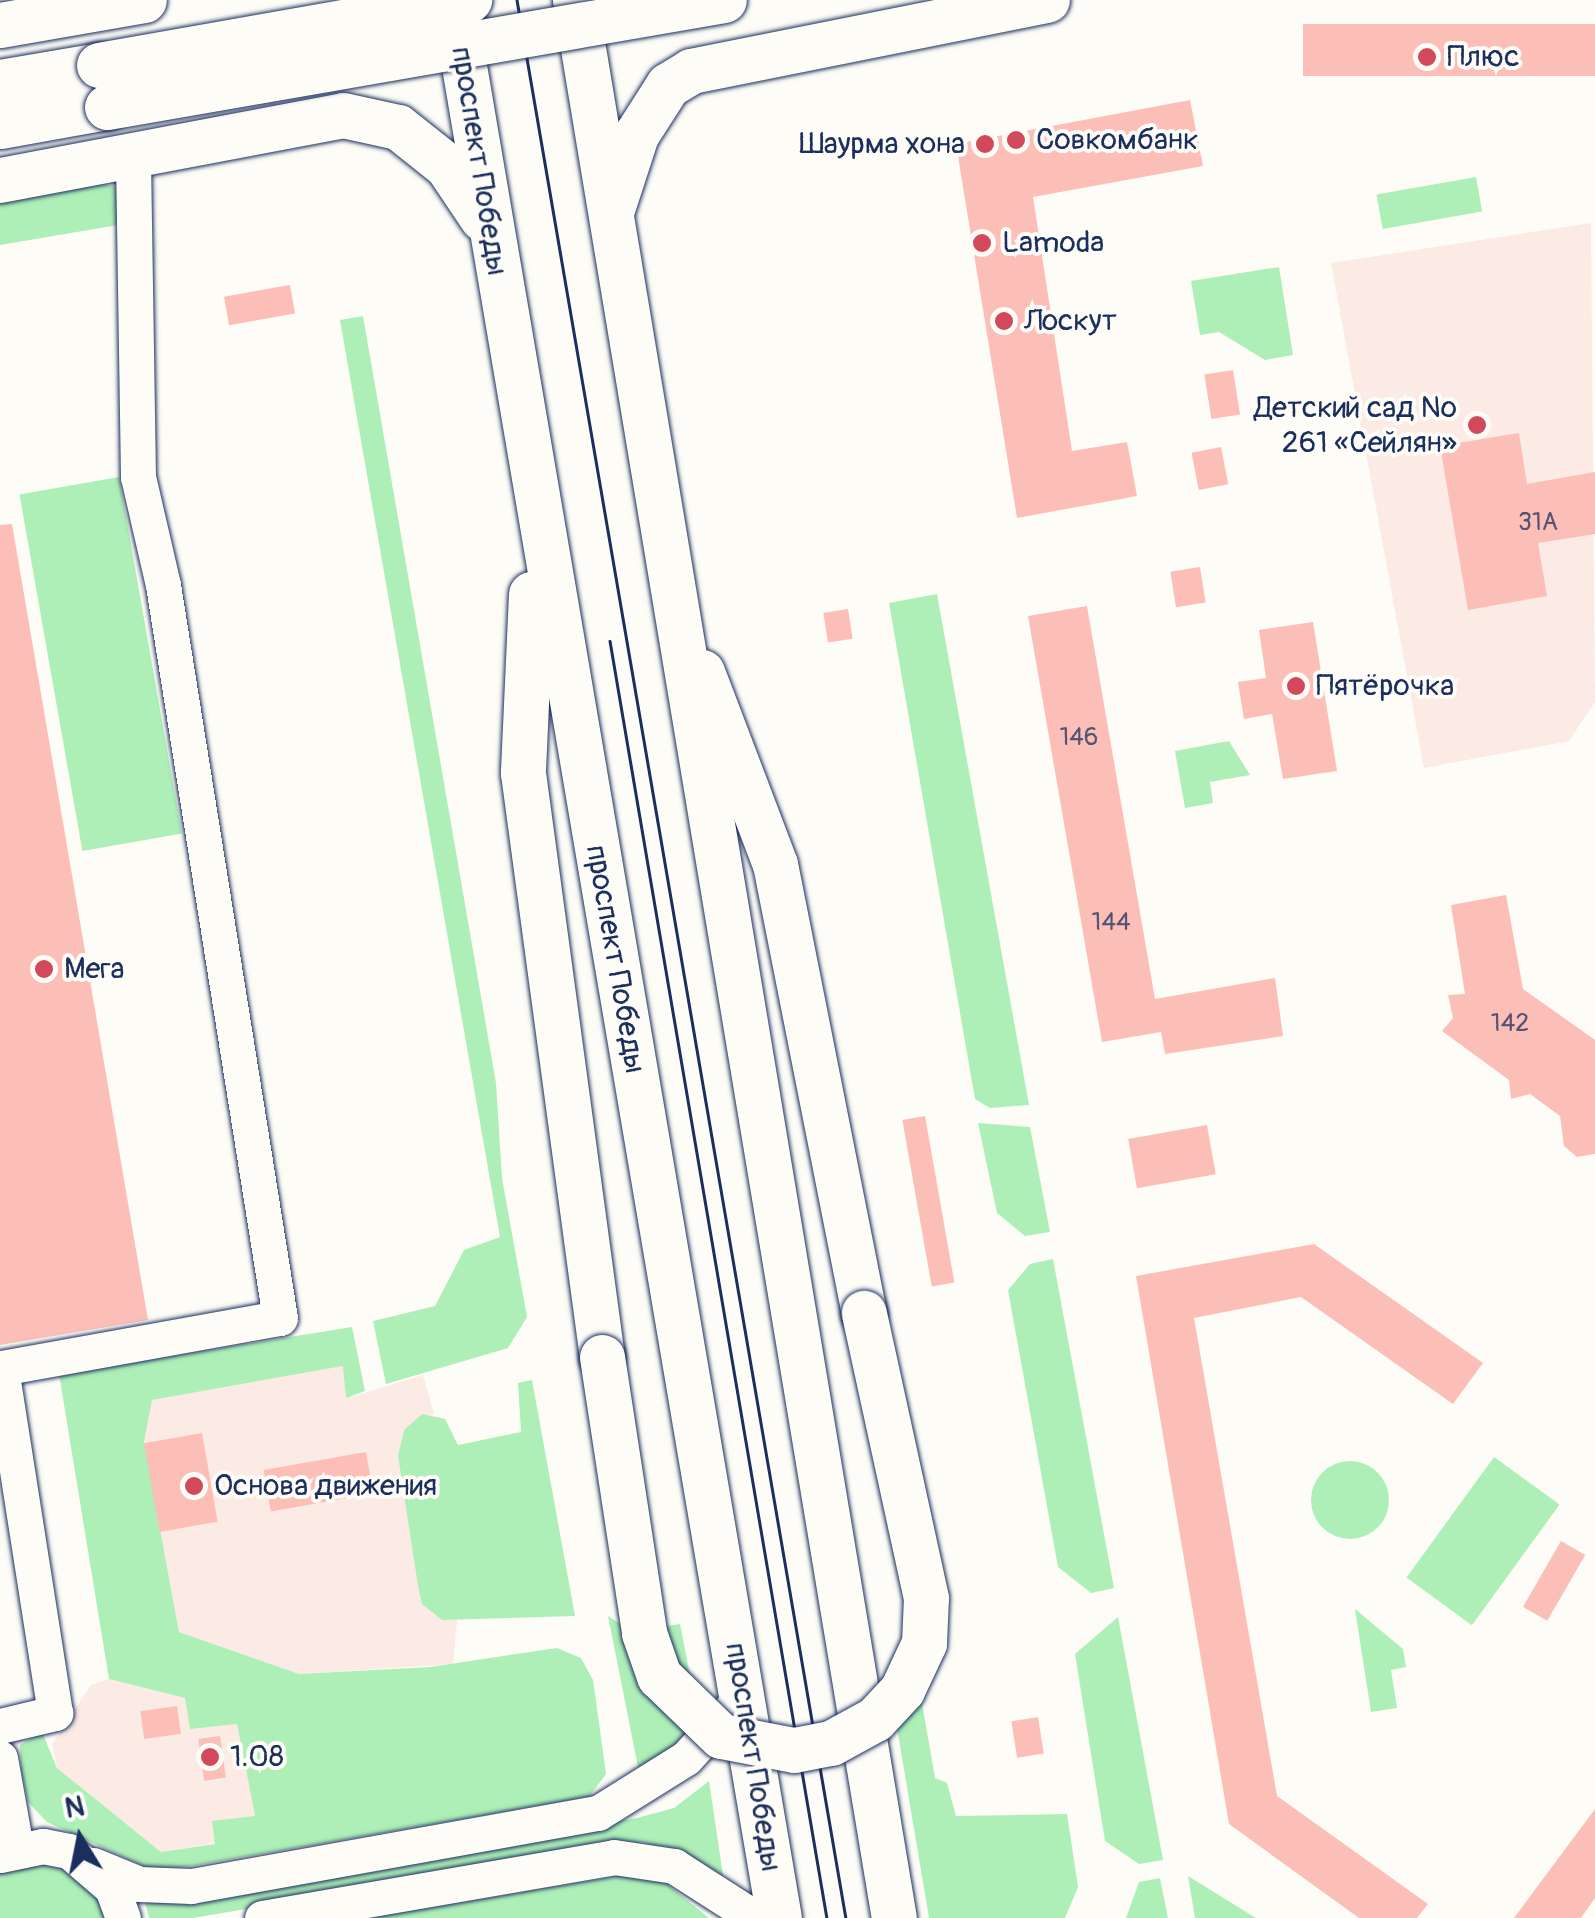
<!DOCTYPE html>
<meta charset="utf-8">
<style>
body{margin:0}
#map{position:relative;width:1595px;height:1918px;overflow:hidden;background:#fdfcf7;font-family:Pangolin,sans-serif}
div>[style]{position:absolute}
.built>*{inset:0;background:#fceae4}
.green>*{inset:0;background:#aeefb8;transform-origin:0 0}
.round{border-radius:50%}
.building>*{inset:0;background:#fbbfb8;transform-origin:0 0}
.roads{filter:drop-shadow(0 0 2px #1b2f5e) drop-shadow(0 0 2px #1b2f5e)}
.minor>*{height:35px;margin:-17.5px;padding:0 17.5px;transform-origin:17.5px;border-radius:17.5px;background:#fdfcf7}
.major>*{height:45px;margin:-22.5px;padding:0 22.5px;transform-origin:22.5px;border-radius:22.5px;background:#fdfcf7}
.tram>*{height:2.5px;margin:-1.25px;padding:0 1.25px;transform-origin:1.25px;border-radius:1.25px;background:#1b2f5e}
.bridges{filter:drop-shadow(0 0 2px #1b2f5e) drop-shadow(0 0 2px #1b2f5e)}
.major-bridge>*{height:45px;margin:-22.5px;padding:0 22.5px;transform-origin:22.5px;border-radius:22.5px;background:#fdfcf7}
.dots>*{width:28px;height:28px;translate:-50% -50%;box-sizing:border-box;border:5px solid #fdfcf7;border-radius:50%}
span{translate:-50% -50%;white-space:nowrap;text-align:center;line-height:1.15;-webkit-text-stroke:8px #fdfcf7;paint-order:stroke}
.number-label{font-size:25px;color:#535374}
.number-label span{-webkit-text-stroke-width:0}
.poi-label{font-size:30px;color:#1b2f5e}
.left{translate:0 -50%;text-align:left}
.right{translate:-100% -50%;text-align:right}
.street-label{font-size:30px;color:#1b2f5e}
.north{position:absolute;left:30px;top:1788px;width:100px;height:100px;-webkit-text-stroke:8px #fdfcf7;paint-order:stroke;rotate:350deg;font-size:28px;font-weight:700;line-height:40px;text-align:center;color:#1b2f5e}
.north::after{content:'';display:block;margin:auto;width:35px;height:45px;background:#1b2f5e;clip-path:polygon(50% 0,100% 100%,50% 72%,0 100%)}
</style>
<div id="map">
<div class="built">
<div style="clip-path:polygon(1591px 223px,1595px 702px,1569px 741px,1424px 768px,1331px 263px)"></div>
<div style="clip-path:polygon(343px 1366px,351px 1397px,423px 1375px,434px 1414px,404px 1430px,398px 1456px,418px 1586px,442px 1620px,457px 1620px,453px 1664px,299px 1674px,179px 1632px,144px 1442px,152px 1400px)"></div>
<div style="clip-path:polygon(109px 1679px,185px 1698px,237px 1723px,255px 1816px,216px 1843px,161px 1852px,57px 1768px,52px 1744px,91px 1685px)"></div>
</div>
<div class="green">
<div style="left:1476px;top:177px;width:35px;height:101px;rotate:80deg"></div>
<div style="clip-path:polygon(87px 182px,114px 186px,133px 209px,130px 223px,0 245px,0 197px)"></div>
<div style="clip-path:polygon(1279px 267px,1293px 355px,1265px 360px,1219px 332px,1200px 335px,1191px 281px)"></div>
<div style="clip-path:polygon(363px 316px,496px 1083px,502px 1178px,527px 1317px,508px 1348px,386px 1384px,373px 1321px,435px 1306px,464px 1250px,500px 1237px,340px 320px)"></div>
<div style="left:119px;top:477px;width:362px;height:101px;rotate:80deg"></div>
<div style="clip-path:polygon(937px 594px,1029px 1105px,990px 1108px,975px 1099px,889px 603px)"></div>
<div style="clip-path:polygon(1229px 741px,1250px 775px,1210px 782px,1213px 803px,1185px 808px,1175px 751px)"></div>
<div style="clip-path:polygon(978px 1123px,1030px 1127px,1050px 1232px,1025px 1236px,997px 1213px)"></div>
<div style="clip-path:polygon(1053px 1259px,1114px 1588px,1091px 1593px,1058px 1567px,1008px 1290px,1030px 1264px)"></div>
<div style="clip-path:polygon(352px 1327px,365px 1391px,346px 1398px,343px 1366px,152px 1400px,144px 1442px,179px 1632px,299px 1674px,430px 1667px,557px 1648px,581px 1658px,593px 1680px,606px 1774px,589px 1797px,186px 1867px,148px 1868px,47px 1822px,28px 1802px,21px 1770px,20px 1745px,42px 1732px,57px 1768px,161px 1852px,215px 1844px,212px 1821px,255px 1816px,237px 1724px,190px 1729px,185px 1698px,109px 1679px,59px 1374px)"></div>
<div style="clip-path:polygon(532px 1380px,575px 1616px,442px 1620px,422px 1604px,418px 1586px,398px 1456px,404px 1430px,422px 1414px,445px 1419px,458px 1445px,521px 1432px,518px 1383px)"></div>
<div style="left:1494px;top:1457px;width:81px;height:149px;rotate:36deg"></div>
<div class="round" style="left:1311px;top:1461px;width:78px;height:78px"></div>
<div style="clip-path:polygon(1355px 1609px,1403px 1649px,1406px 1667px,1391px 1670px,1397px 1708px,1371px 1712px)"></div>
<div style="clip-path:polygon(608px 1616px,633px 1632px,680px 1624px,693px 1690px,693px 1727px,682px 1748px,639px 1772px)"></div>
<div style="clip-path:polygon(1118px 1617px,1163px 1860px,1139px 1864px,1105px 1841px,1075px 1654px)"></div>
<div style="clip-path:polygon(919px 1686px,935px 1778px,947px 1783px,956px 1816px,1067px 1814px,1078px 1887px,1065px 1918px,929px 1918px,895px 1716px)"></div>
<div style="clip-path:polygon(709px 1781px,724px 1882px,672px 1850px,641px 1842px,193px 1918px,149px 1918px,145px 1901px,637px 1818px,674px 1808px)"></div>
<div style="clip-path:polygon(37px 1863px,69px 1871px,95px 1892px,106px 1918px,0 1918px,0 1873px)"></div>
<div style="clip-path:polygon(631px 1874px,667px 1884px,709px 1918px,367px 1918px)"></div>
<div style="clip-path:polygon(1188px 1876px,1256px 1918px,1195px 1918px)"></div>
<div style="clip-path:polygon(1160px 1878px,1168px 1918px,1126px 1918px,1139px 1882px)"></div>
</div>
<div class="building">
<div style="left:1595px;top:24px;width:52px;height:292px;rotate:90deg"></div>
<div style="clip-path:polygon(1190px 100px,1203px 166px,1033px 197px,1072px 451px,1127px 442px,1137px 496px,1017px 518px,956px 144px)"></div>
<div style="left:290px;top:285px;width:29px;height:67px;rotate:80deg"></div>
<div style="left:1233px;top:370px;width:45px;height:29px;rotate:81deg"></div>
<div style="clip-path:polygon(1519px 433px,1527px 484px,1595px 472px,1595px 534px,1538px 543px,1547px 596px,1468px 610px,1440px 446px)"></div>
<div style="left:1221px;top:447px;width:38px;height:30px;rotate:79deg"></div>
<div style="clip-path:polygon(12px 524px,148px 1320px,0 1345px,0 525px)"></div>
<div style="left:1200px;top:567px;width:36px;height:30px;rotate:81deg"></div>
<div style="clip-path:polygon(1087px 606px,1155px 999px,1275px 978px,1283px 1036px,1165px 1054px,1161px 1032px,1102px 1042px,1028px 616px)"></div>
<div style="left:848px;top:609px;width:30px;height:25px;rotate:81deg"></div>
<div style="clip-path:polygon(1313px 622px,1337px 771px,1283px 779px,1272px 714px,1244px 719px,1238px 682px,1266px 678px,1259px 630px)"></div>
<div style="clip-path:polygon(1506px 895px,1523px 989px,1595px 1040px,1595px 1154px,1577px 1157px,1564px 1146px,1560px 1116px,1530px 1094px,1511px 1099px,1509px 1080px,1442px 1031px,1453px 1018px,1448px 995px,1465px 994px,1451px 905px)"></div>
<div style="left:925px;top:1116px;width:169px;height:23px;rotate:80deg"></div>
<div style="left:1207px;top:1125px;width:50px;height:80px;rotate:80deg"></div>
<div style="clip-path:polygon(1314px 1244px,1483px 1363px,1453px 1404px,1301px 1297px,1194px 1318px,1277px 1796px,1428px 1904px,1417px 1918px,1359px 1918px,1229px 1824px,1136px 1276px)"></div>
<div style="left:202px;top:1433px;width:90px;height:59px;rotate:80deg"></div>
<div style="left:366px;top:1452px;width:42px;height:104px;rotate:80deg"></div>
<div style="left:1561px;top:1541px;width:28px;height:76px;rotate:30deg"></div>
<div style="left:177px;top:1706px;width:28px;height:37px;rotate:82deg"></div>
<div style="left:1038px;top:1717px;width:37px;height:27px;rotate:81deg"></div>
<div style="left:220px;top:1736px;width:42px;height:22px;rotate:82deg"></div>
<div style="clip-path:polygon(1595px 1809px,1595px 1898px,1581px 1918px,1514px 1918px)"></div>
</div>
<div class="roads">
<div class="minor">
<div style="left:0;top:1726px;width:57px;rotate:-13.3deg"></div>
<div style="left:55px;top:1713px;width:349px;rotate:-98.9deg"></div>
<div style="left:1px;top:1368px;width:283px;rotate:-10.2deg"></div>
<div style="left:280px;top:1318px;width:742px;rotate:-99.07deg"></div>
<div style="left:163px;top:585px;width:111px;rotate:-103deg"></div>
<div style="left:138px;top:477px;width:322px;rotate:-90.9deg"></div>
<div style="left:0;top:1758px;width:91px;rotate:79.9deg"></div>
<div style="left:0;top:1855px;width:44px;rotate:-11.8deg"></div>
<div style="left:43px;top:1846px;width:26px;rotate:11deg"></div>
<div style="left:69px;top:1851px;width:57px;rotate:40.7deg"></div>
<div style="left:112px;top:1888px;width:32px;rotate:70deg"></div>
<div style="left:93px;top:1865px;width:50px;rotate:22.4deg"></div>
<div style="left:139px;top:1884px;width:52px;rotate:2.2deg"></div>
<div style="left:191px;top:1886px;width:413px;rotate:-10.2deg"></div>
<div style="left:598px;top:1813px;width:104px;rotate:-32deg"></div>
<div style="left:686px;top:1758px;width:67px;rotate:-47.4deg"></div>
<div style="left:262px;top:1918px;width:357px;rotate:-9.8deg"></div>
<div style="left:614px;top:1857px;width:61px;rotate:8.5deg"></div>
<div style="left:674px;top:1866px;width:96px;rotate:32.7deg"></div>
</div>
<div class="major">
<div style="left:575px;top:0;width:1944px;rotate:80.56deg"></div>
<div style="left:454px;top:7px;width:1938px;rotate:80.35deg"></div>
<div style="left:0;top:25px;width:146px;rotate:-9.8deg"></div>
<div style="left:0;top:82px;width:100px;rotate:-9.7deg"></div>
<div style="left:0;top:126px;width:109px;rotate:-10.1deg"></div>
<div style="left:0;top:180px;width:349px;rotate:-10.7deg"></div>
<div style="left:343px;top:115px;width:56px;rotate:12.3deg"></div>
<div style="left:398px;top:127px;width:63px;rotate:38.5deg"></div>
<div style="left:447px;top:166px;width:63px;rotate:56.1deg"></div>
<div style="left:612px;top:209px;width:78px;rotate:-72deg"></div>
<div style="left:636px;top:135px;width:59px;rotate:-57.4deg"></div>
<div style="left:668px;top:85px;width:27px;rotate:-31deg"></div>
<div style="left:691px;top:71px;width:363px;rotate:-11.3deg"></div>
<div style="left:531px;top:594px;width:179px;rotate:92.6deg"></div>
<div style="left:523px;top:773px;width:589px;rotate:82.3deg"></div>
<div style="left:702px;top:672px;width:205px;rotate:69.2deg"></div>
<div style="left:775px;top:864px;width:458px;rotate:78.8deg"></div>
</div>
</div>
<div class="tram">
<div style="left:517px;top:0;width:1946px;rotate:80.27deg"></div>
<div style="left:610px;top:641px;width:1295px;rotate:80.36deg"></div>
</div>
<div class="bridges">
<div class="major-bridge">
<div style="left:99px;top:65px;width:376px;rotate:-10deg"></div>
<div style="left:107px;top:107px;width:626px;rotate:-9.84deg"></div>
<div style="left:602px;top:1357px;width:279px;rotate:81.3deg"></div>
<div style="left:644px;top:1633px;width:46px;rotate:70.8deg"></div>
<div style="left:659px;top:1676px;width:86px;rotate:44.1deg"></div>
<div style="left:721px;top:1736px;width:74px;rotate:10.9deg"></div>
<div style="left:794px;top:1750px;width:38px;rotate:-11deg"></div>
<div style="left:831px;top:1743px;width:50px;rotate:-28.6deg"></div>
<div style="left:875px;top:1719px;width:40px;rotate:-47deg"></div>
<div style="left:902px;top:1690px;width:52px;rotate:-64.9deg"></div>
<div style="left:924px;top:1643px;width:45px;rotate:-87.5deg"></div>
<div style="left:926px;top:1598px;width:292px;rotate:-102.3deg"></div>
</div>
</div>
<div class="dots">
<div style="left:1427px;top:57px;background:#d1495b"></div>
<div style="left:1016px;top:140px;background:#d1495b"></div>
<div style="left:985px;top:144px;background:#d1495b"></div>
<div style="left:982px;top:243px;background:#d1495b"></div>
<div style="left:1004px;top:321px;background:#d1495b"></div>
<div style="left:1477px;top:425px;background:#d1495b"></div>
<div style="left:1296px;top:686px;background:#d1495b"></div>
<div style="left:44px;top:969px;background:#d1495b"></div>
<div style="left:194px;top:1486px;background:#d1495b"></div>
<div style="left:210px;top:1757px;background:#d1495b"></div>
</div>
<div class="number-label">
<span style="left:1538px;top:523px">31А</span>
<span style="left:1079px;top:738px">146</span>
<span style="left:1111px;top:923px">144</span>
<span style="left:1510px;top:1024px">142</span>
</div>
<div class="poi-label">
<span class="left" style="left:1447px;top:57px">Плюс</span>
<span class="left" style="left:1036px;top:140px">Совкомбанк</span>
<span class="right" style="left:965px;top:144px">Шаурма хона</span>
<span class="left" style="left:1002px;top:243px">Lamoda</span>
<span class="left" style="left:1024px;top:321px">Лоскут</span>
<span class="right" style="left:1457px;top:425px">Детский сад №<br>261 «Сейлян»</span>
<span class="left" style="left:1316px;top:686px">Пятёрочка</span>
<span class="left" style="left:64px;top:969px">Мега</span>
<span class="left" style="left:214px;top:1486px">Основа движения</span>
<span class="left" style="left:230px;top:1757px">1.08</span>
</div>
<div class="street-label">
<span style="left:479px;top:161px;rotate:81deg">проспект Победы</span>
<span style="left:615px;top:959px;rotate:80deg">проспект Победы</span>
<span style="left:753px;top:1757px;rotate:81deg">проспект Победы</span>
</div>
<div class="north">N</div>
</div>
